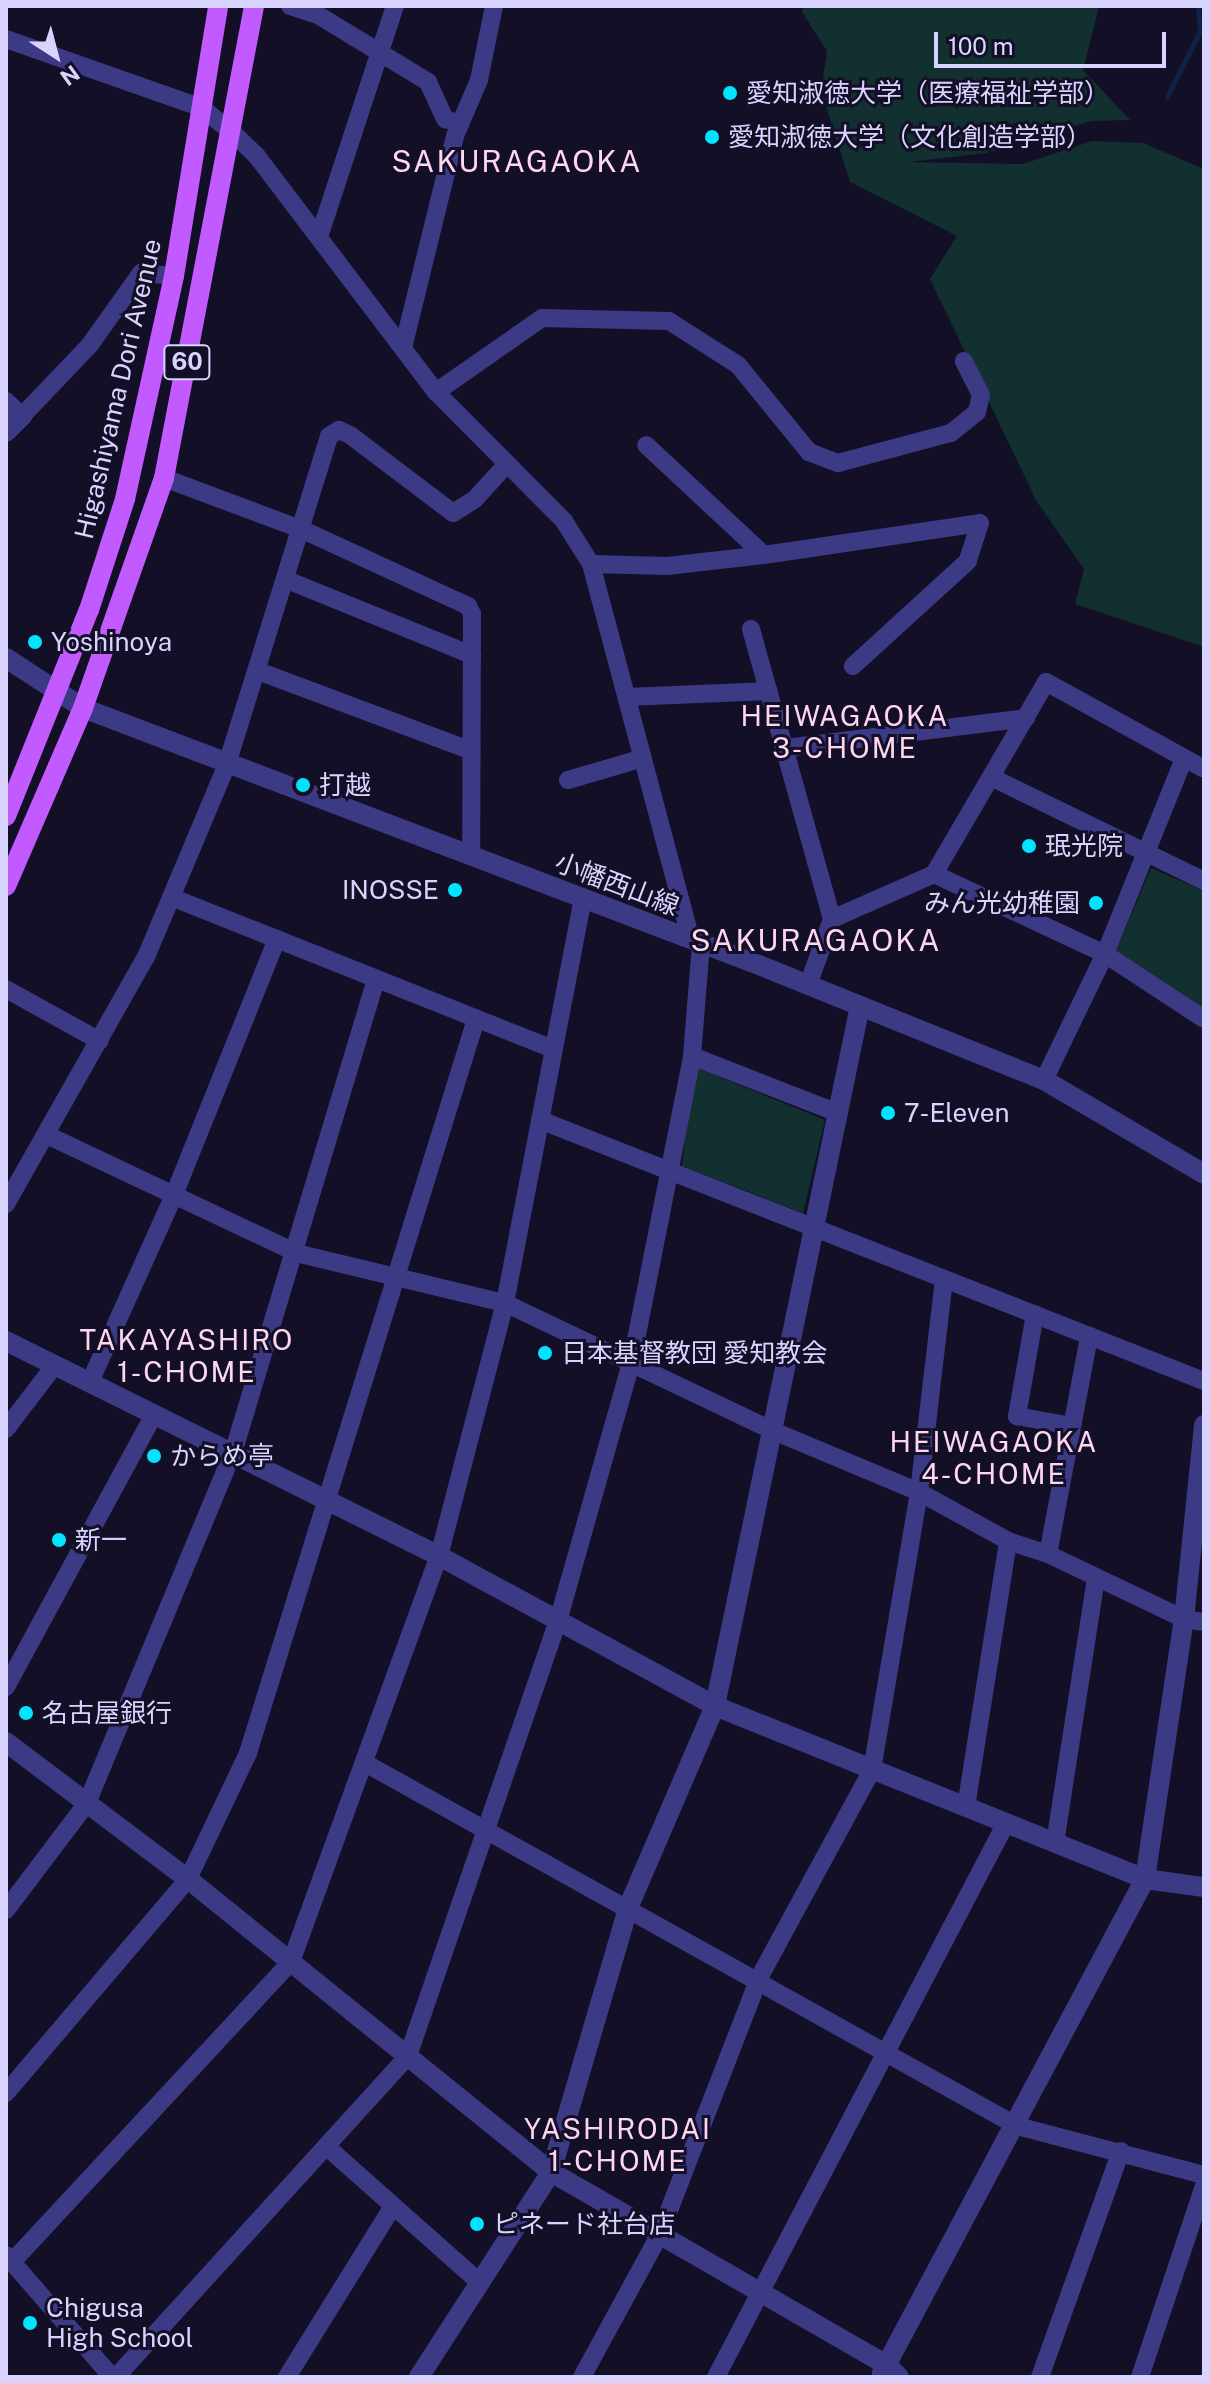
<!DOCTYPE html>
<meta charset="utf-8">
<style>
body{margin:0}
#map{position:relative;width:1210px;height:2383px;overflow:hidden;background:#130f26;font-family:"Public Sans","Noto Sans JP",sans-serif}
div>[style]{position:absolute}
.green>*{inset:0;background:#12302f}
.stream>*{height:5px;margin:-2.5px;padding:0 2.5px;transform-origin:2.5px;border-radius:2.5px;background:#0c2248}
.minor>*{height:18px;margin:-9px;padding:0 9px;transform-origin:9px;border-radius:9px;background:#3d3a85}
.tertiary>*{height:20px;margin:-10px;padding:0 10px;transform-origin:10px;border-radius:10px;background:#3d3a85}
.primary>*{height:20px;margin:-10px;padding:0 10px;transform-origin:10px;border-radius:10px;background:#c25bff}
.dots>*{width:22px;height:22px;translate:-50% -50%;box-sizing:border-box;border:4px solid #130f26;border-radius:50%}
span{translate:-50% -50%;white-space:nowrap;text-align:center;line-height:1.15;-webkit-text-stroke:6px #130f26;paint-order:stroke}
.shield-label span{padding:2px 6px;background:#130f26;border:2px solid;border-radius:6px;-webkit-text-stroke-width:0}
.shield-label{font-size:24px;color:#d9d4ff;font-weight:700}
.poi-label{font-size:26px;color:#d9d4ff}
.left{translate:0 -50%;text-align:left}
.right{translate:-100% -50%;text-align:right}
.street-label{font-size:26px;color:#d9d4ff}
.neighbourhood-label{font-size:28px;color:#ffd6f0;letter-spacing:2px}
.quarter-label{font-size:30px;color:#ffd6f0;letter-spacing:2px}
.frame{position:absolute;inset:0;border:8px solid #d9d4ff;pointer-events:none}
.north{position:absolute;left:16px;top:16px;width:80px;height:80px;-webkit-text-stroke:6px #130f26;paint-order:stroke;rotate:144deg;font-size:22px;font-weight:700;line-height:32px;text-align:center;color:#d9d4ff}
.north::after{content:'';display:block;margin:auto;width:28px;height:36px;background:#d9d4ff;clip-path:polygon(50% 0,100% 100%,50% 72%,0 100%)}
.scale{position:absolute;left:934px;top:32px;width:232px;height:36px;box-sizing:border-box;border:4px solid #d9d4ff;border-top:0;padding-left:10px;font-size:24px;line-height:28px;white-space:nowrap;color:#d9d4ff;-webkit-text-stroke:6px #130f26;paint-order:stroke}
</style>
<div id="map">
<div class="green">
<div style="clip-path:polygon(804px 6px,1099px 6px,1083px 70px,1130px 120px,1091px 121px,987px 153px,909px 162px,1023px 164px,1092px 141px,1143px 143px,1204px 169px,1204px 647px,1075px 604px,1084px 569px,1037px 502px,930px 279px,957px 236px,850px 182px,821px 91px,827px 51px,802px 12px)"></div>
<div style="clip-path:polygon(1151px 868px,1204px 891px,1204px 1009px,1116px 951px)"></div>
<div style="clip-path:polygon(693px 1066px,825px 1120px,803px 1213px,682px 1166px)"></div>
</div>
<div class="stream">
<div style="left:1167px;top:97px;width:74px;rotate:-63.4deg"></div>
<div style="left:1200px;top:31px;width:25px;rotate:-95deg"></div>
</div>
<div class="minor">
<div style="left:290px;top:6px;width:29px;rotate:18deg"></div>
<div style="left:318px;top:15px;width:129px;rotate:31.3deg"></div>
<div style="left:428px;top:82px;width:41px;rotate:65.3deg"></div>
<div style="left:445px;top:119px;width:16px;rotate:18deg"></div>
<div style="left:6px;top:39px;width:208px;rotate:19.4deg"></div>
<div style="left:202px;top:108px;width:40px;rotate:39deg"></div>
<div style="left:233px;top:133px;width:32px;rotate:44deg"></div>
<div style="left:256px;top:155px;width:298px;rotate:52.8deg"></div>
<div style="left:436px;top:392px;width:182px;rotate:45.2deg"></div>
<div style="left:564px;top:521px;width:51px;rotate:57.9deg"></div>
<div style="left:591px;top:564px;width:388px;rotate:75.1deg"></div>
<div style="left:319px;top:237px;width:243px;rotate:-71.8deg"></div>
<div style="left:403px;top:348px;width:218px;rotate:-76.2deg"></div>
<div style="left:455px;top:136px;width:61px;rotate:-66.8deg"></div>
<div style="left:479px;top:80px;width:76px;rotate:-78.5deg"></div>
<div style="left:436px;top:392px;width:129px;rotate:-34.9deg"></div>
<div style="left:542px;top:318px;width:127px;rotate:1.4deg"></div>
<div style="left:669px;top:321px;width:82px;rotate:32.5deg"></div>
<div style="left:738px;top:365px;width:112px;rotate:50.8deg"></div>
<div style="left:809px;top:452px;width:31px;rotate:21deg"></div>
<div style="left:838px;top:463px;width:117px;rotate:-14.9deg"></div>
<div style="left:951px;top:433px;width:33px;rotate:-39deg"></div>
<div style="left:977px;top:412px;width:17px;rotate:-77deg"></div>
<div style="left:981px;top:395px;width:38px;rotate:-117deg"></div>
<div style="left:6px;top:401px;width:22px;rotate:43deg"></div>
<div style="left:22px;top:416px;width:97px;rotate:-46.3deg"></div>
<div style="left:89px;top:346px;width:90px;rotate:-54.5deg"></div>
<div style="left:141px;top:273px;width:33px;rotate:5deg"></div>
<div style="left:164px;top:478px;width:148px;rotate:20.5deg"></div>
<div style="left:303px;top:530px;width:182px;rotate:24.7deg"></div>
<div style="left:468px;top:606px;width:9px;rotate:63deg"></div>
<div style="left:472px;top:614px;width:242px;rotate:90.2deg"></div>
<div style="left:764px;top:555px;width:218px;rotate:-8.4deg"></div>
<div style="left:980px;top:523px;width:40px;rotate:108deg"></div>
<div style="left:968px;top:561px;width:156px;rotate:137.6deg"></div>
<div style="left:591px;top:564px;width:76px;rotate:1.5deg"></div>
<div style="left:667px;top:566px;width:98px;rotate:-6.5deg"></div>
<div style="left:764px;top:555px;width:161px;rotate:-137deg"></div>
<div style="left:287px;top:580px;width:200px;rotate:22.1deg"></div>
<div style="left:751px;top:629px;width:301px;rotate:74.4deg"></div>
<div style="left:258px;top:671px;width:228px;rotate:20.5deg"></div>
<div style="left:627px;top:697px;width:142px;rotate:-2.4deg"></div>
<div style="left:786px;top:748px;width:242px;rotate:-7.1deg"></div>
<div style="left:991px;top:777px;width:237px;rotate:26deg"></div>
<div style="left:568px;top:780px;width:78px;rotate:-16.3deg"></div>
<div style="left:934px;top:874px;width:222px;rotate:-59.7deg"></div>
<div style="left:1046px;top:682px;width:180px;rotate:28.8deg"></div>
<div style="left:171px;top:897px;width:411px;rotate:21.7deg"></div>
<div style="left:808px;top:985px;width:70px;rotate:-70deg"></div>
<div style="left:832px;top:919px;width:111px;rotate:-23.8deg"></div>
<div style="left:934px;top:874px;width:189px;rotate:25.1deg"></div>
<div style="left:1105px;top:954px;width:118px;rotate:33.3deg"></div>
<div style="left:6px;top:989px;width:107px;rotate:29deg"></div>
<div style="left:692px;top:1056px;width:157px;rotate:21.3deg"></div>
<div style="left:1044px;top:1080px;width:140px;rotate:-64.2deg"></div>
<div style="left:1105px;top:954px;width:211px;rotate:-68deg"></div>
<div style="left:540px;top:1120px;width:713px;rotate:21.46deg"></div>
<div style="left:49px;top:1136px;width:273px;rotate:25.3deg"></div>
<div style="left:296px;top:1253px;width:215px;rotate:13.5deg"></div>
<div style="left:505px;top:1303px;width:295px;rotate:25.5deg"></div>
<div style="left:771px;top:1430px;width:160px;rotate:22.7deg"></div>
<div style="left:919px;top:1492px;width:102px;rotate:28.8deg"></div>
<div style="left:1008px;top:1541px;width:42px;rotate:18deg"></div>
<div style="left:1048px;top:1554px;width:151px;rotate:25.5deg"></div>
<div style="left:1184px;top:1619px;width:20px;rotate:9deg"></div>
<div style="left:6px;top:1204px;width:284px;rotate:-60.5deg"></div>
<div style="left:146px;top:957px;width:209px;rotate:-67.2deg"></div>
<div style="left:227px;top:764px;width:343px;rotate:-72.7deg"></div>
<div style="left:329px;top:436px;width:12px;rotate:-31deg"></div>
<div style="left:339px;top:430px;width:12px;rotate:24deg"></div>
<div style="left:350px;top:435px;width:129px;rotate:37.1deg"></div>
<div style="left:453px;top:513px;width:26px;rotate:-32deg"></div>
<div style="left:475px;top:499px;width:45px;rotate:-47.7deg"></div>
<div style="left:1035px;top:1314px;width:104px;rotate:100deg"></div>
<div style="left:1017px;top:1416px;width:56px;rotate:10.3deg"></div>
<div style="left:90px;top:1382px;width:205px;rotate:-65.8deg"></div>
<div style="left:174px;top:1195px;width:276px;rotate:-68.1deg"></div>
<div style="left:6px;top:1429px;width:81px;rotate:-52.6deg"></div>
<div style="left:1048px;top:1554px;width:222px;rotate:-79.3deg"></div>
<div style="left:6px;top:1687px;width:311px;rotate:-61.5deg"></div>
<div style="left:365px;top:1763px;width:746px;rotate:29.11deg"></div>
<div style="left:1017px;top:2126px;width:193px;rotate:14.7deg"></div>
<div style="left:966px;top:1807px;width:269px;rotate:-81deg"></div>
<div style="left:1055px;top:1843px;width:268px;rotate:-81.2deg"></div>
<div style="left:6px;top:1910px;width:134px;rotate:-52.9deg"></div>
<div style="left:87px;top:1803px;width:379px;rotate:-67.4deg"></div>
<div style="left:233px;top:1453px;width:495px;rotate:-73.2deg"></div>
<div style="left:6px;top:2093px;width:281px;rotate:-49.6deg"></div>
<div style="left:188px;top:1879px;width:140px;rotate:-64.5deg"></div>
<div style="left:248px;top:1753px;width:769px;rotate:-72.74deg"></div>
<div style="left:327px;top:2147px;width:205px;rotate:41.6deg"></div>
<div style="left:6px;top:2255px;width:9px;rotate:49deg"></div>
<div style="left:12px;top:2262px;width:410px;rotate:-47.1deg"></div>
<div style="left:291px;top:1962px;width:432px;rotate:-70deg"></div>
<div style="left:439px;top:1556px;width:261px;rotate:-75.4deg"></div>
<div style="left:505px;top:1303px;width:412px;rotate:-79.1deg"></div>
<div style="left:12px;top:2262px;width:152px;rotate:49deg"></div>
<div style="left:116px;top:2377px;width:434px;rotate:-47.7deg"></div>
<div style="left:408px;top:2056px;width:460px;rotate:-71deg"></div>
<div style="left:558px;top:1621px;width:271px;rotate:-74.2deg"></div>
<div style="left:632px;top:1360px;width:310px;rotate:-78.8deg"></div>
<div style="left:692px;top:1056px;width:113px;rotate:-85.4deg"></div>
<div style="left:287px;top:2377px;width:201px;rotate:-58.2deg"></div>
<div style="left:582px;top:2377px;width:161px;rotate:-61.4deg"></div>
<div style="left:659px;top:2236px;width:277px;rotate:-68.8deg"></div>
<div style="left:759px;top:1978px;width:237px;rotate:-61.5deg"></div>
<div style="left:872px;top:1770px;width:282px;rotate:-80.4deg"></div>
<div style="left:919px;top:1492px;width:214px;rotate:-83.3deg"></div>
<div style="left:716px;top:2377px;width:625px;rotate:-62.37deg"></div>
<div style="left:1040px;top:2377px;width:240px;rotate:-70.3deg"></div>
<div style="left:1140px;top:2377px;width:201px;rotate:-71.5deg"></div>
</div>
<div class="tertiary">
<div style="left:6px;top:432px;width:23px;rotate:-45deg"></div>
<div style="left:6px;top:658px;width:92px;rotate:33deg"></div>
<div style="left:83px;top:708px;width:723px;rotate:20.82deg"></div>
<div style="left:759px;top:965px;width:307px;rotate:22deg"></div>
<div style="left:1044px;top:1080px;width:186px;rotate:30.4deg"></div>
<div style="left:6px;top:1341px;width:483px;rotate:26.4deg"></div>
<div style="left:439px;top:1556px;width:314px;rotate:28.5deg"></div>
<div style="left:715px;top:1706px;width:463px;rotate:21.9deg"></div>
<div style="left:1145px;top:1879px;width:60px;rotate:7.7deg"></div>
<div style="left:6px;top:1742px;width:228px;rotate:37deg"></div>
<div style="left:188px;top:1879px;width:466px;rotate:38.9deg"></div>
<div style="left:551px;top:2172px;width:387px;rotate:29.9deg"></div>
<div style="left:887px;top:2365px;width:17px;rotate:45deg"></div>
<div style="left:882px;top:2373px;width:560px;rotate:-61.97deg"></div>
<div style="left:1145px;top:1879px;width:263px;rotate:-81.5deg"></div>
<div style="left:1184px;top:1619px;width:195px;rotate:-84.1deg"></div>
<div style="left:419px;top:2377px;width:244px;rotate:-57.2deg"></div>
<div style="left:551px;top:2172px;width:275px;rotate:-73.7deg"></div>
<div style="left:628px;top:1908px;width:220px;rotate:-66.7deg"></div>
<div style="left:715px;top:1706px;width:715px;rotate:-78.3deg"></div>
</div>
<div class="primary">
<div style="left:6px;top:816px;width:222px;rotate:-68.1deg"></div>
<div style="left:89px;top:610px;width:117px;rotate:-72deg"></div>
<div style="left:125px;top:499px;width:228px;rotate:-77.6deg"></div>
<div style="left:174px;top:276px;width:274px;rotate:-80.7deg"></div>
<div style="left:6px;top:886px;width:194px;rotate:-66.6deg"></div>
<div style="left:83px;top:708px;width:244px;rotate:-70.6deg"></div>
<div style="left:164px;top:478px;width:481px;rotate:-79.2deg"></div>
</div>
<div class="dots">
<div style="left:730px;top:93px;background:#00e5ff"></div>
<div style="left:712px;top:137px;background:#00e5ff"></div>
<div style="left:35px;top:642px;background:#00e5ff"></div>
<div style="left:303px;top:785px;background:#00e5ff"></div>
<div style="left:1029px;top:846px;background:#00e5ff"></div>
<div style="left:455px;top:890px;background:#00e5ff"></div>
<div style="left:1096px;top:903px;background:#00e5ff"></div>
<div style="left:888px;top:1113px;background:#00e5ff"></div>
<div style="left:545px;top:1353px;background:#00e5ff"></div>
<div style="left:154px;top:1456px;background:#00e5ff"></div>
<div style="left:59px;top:1540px;background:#00e5ff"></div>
<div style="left:26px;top:1713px;background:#00e5ff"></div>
<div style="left:477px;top:2224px;background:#00e5ff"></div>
<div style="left:30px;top:2323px;background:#00e5ff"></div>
</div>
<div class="shield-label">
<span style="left:187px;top:362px">60</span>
</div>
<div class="poi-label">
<span class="left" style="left:746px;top:93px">愛知淑徳大学（医療福祉学部）</span>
<span class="left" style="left:728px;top:137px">愛知淑徳大学（文化創造学部）</span>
<span class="left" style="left:51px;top:642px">Yoshinoya</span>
<span class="left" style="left:319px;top:785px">打越</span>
<span class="left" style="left:1045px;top:846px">珉光院</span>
<span class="right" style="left:439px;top:890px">INOSSE</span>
<span class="right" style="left:1080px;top:903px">みん光幼稚園</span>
<span class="left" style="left:904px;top:1113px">7-Eleven</span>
<span class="left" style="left:561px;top:1353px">日本基督教団 愛知教会</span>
<span class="left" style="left:170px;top:1456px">からめ亭</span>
<span class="left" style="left:75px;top:1540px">新一</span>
<span class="left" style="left:42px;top:1713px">名古屋銀行</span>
<span class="left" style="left:493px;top:2224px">ピネード社台店</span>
<span class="left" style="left:46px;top:2323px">Chigusa<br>High School</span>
</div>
<div class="street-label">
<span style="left:118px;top:389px;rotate:-77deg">Higashiyama Dori Avenue</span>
<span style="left:617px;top:884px;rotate:21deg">小幡西山線</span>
</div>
<div class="neighbourhood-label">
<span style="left:845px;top:732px">HEIWAGAOKA<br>3-CHOME</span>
<span style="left:187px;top:1356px">TAKAYASHIRO<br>1-CHOME</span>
<span style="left:994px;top:1458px">HEIWAGAOKA<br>4-CHOME</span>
<span style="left:618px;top:2145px">YASHIRODAI<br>1-CHOME</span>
</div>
<div class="quarter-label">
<span style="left:517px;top:161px">SAKURAGAOKA</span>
<span style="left:816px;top:940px">SAKURAGAOKA</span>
</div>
<div class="frame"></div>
<div class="north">N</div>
<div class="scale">100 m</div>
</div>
